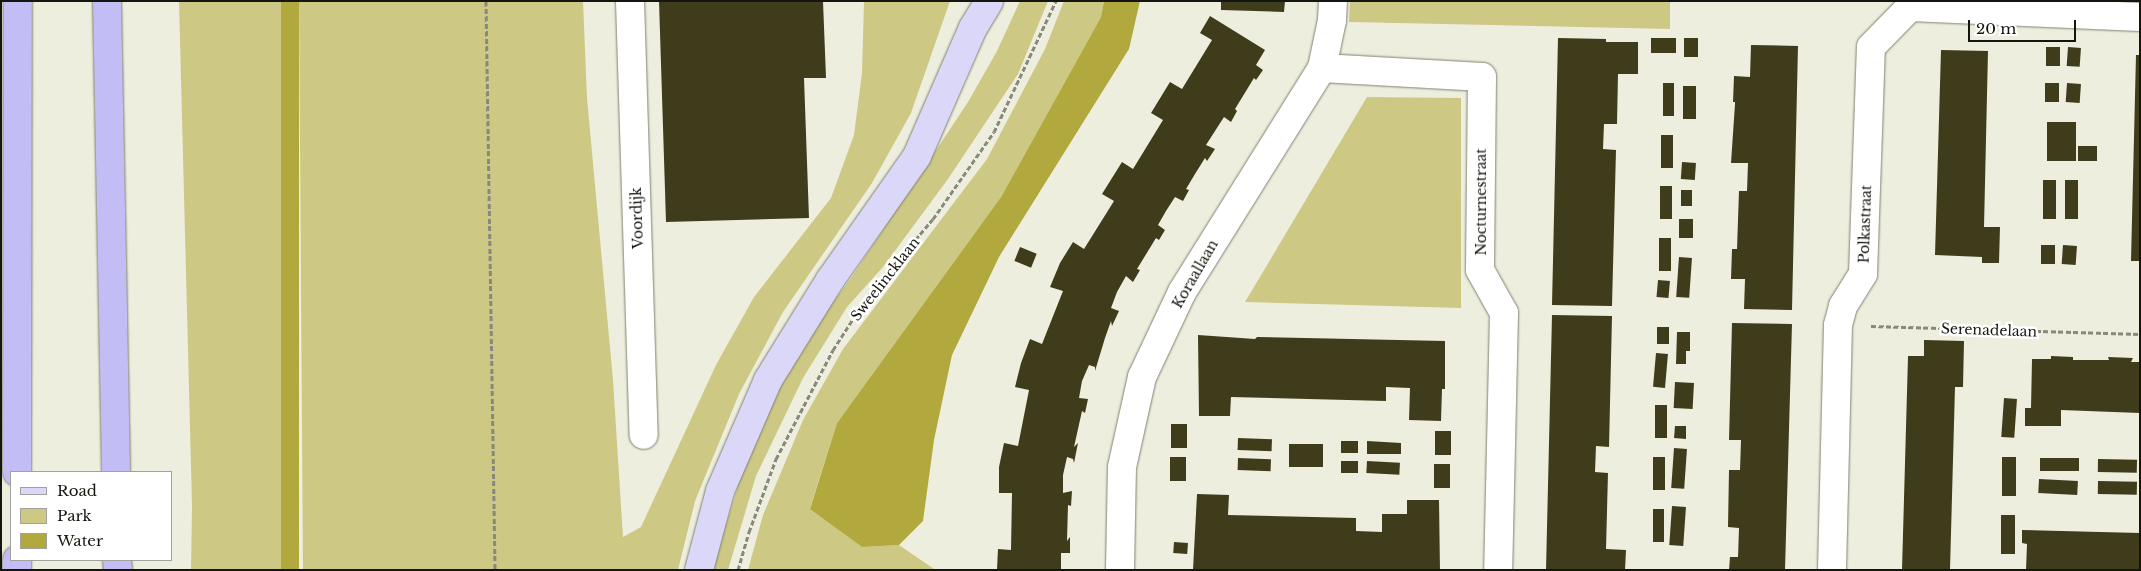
<!DOCTYPE html>
<style>
body{margin:0}
#map{position:relative;width:2141px;height:571px;overflow:hidden;background:#eeeede;font-family:"Libre Baskerville",serif}
div>[style]{position:absolute}
.green>*{inset:0;background:#cdc985}
.water>*{inset:0;background:#b1a93d;transform-origin:0 0}
.building>*{inset:0;background:#3f3c1b;transform-origin:0 0}
.path>*{height:3px;margin-top:-1.5px;transform-origin:0;background:repeating-linear-gradient(90deg,#88887d 0 5px,transparent 0 7.5px)}
.roads{filter:drop-shadow(0 0 1px #818173) drop-shadow(0 0 1px #818173)}
.minor>*{height:28px;margin:-14px;padding:0 14px;transform-origin:14px;border-radius:14px;background:#fff}
.major>*{height:28px;margin:-14px;padding:0 14px;transform-origin:14px;border-radius:14px;background:#dad7f8}
.highway>*{height:28px;margin:-14px;padding:0 14px;transform-origin:14px;border-radius:14px;background:#c2bdf4}
span{translate:-50% -50%;white-space:nowrap;text-align:center;line-height:1.15;-webkit-text-stroke:5px #fff;paint-order:stroke}
.street-label{font-size:14px;color:#15150f}
.frame{position:absolute;inset:0;border:2px solid #15150f;pointer-events:none}
.legend{position:absolute;left:10px;top:471px;width:162px;height:90px;box-sizing:border-box;background:#fff;border:1px solid #a1a19f;margin:0;padding:6px 9px;list-style:none;font-size:15px;color:#15150f}
.legend li{display:flex;align-items:center;gap:10px;height:25px}
.legend b{width:25px;border:1px solid #a1a19f}
.scale{position:absolute;left:1968px;top:20px;width:108px;height:22px;box-sizing:border-box;border:2px solid #15150f;border-top:0;padding-left:6px;font-size:15px;line-height:18px;white-space:nowrap;color:#15150f;-webkit-text-stroke:4px #fff;paint-order:stroke}
</style>
<div id="map">
<div class="green">
<div style="clip-path:polygon(179px 1px,281px 1px,287px 570px,191px 570px,192px 506px)"></div>
<div style="clip-path:polygon(299px 1px,583px 1px,587px 98px,613px 380px,623px 537px,641px 527px,716px 365px,754px 297px,831px 198px,854px 135px,862px 73px,864px 1px,950px 1px,911px 113px,872px 183px,783px 312px,739px 394px,695px 501px,678px 570px,303px 570px)"></div>
<div style="clip-path:polygon(1020px 1px,1048px 1px,1018px 74px,948px 179px,883px 267px,847px 307px,803px 378px,756px 476px,728px 570px,712px 570px,741px 476px,772px 400px,800px 348px,853px 275px,968px 102px,997px 51px)"></div>
<div style="clip-path:polygon(1064px 1px,1104px 1px,1101px 17px,1001px 197px,837px 423px,810px 508px,862px 547px,899px 545px,934px 569px,949px 570px,748px 570px,763px 515px,803px 420px,843px 349px,987px 159px,1045px 49px)"></div>
<div style="clip-path:polygon(1350px 1px,1670px 1px,1670px 29px,1349px 22px)"></div>
<div style="clip-path:polygon(1367px 97px,1461px 98px,1461px 308px,1245px 302px)"></div>
</div>
<div class="water">
<div style="left:281px;top:1px;width:18px;height:569px"></div>
<div style="clip-path:polygon(1104px 1px,1140px 1px,1129px 49px,999px 257px,952px 355px,934px 440px,923px 521px,899px 545px,862px 547px,810px 509px,837px 423px,1001px 197px,1101px 17px)"></div>
</div>
<div class="building">
<div style="clip-path:polygon(659px 1px,823px 1px,826px 78px,804px 78px,809px 218px,666px 222px)"></div>
<div style="clip-path:polygon(1221px 1px,1285px 1px,1284px 12px,1221px 10px)"></div>
<div style="clip-path:polygon(1210px 16px,1265px 50px,1256px 65px,1263px 70px,1256px 80px,1254px 78px,1235px 109px,1237px 111px,1231px 122px,1224px 117px,1206px 145px,1215px 149px,1207px 161px,1205px 158px,1195px 174px,1186px 189px,1189px 190px,1183px 201px,1175px 197px,1166px 211px,1158px 225px,1165px 230px,1159px 240px,1156px 238px,1137px 269px,1140px 270px,1133px 282px,1126px 276px,1117px 292px,1111px 308px,1119px 311px,1112px 326px,1111px 321px,1105px 338px,1095px 371px,1095px 367px,1089px 365px,1082px 381px,1079px 398px,1088px 399px,1085px 413px,1082px 411px,1074px 447px,1078px 443px,1074px 463px,1073px 459px,1067px 457px,1063px 475px,1063px 493px,1072px 491px,1071px 506px,1068px 505px,1067px 541px,1070px 537px,1070px 553px,1061px 553px,1061px 570px,997px 569px,998px 549px,1011px 550px,1012px 493px,999px 493px,999px 467px,1004px 443px,1018px 446px,1029px 390px,1015px 387px,1021px 363px,1030px 339px,1042px 344px,1063px 291px,1050px 287px,1060px 263px,1073px 242px,1084px 249px,1114px 201px,1102px 194px,1122px 162px,1133px 169px,1163px 120px,1151px 113px,1170px 82px,1182px 89px,1212px 40px,1200px 33px)"></div>
<div style="clip-path:polygon(1558px 38px,1606px 39px,1606px 42px,1638px 42px,1638px 74px,1618px 74px,1617px 124px,1604px 124px,1603px 149px,1616px 150px,1612px 306px,1552px 305px)"></div>
<div style="left:1651px;top:38px;width:25px;height:15px"></div>
<div style="left:1684px;top:38px;width:14px;height:19px"></div>
<div style="clip-path:polygon(1751px 45px,1798px 46px,1792px 310px,1744px 309px,1745px 279px,1731px 279px,1732px 249px,1737px 249px,1739px 191px,1747px 191px,1748px 163px,1731px 163px,1735px 104px,1735px 102px,1733px 102px,1734px 76px,1750px 77px)"></div>
<div style="left:2046px;top:47px;width:14px;height:19px"></div>
<div style="left:2068px;top:47px;width:13px;height:19px;rotate:4deg"></div>
<div style="clip-path:polygon(1941px 50px,1988px 51px,1984px 227px,2000px 227px,1999px 263px,1982px 263px,1982px 257px,1935px 255px)"></div>
<div style="clip-path:polygon(2136px 55px,2140px 55px,2140px 261px,2131px 261px)"></div>
<div style="left:1663px;top:83px;width:11px;height:33px"></div>
<div style="left:2045px;top:83px;width:14px;height:19px"></div>
<div style="left:2067px;top:83px;width:14px;height:19px;rotate:4deg"></div>
<div style="left:1683px;top:86px;width:13px;height:33px"></div>
<div style="left:2047px;top:122px;width:29px;height:39px"></div>
<div style="left:1661px;top:135px;width:12px;height:33px"></div>
<div style="left:2078px;top:146px;width:19px;height:15px"></div>
<div style="left:1682px;top:162px;width:14px;height:17px;rotate:4deg"></div>
<div style="left:2043px;top:180px;width:13px;height:39px"></div>
<div style="left:2065px;top:180px;width:13px;height:39px"></div>
<div style="left:1660px;top:186px;width:12px;height:33px"></div>
<div style="left:1681px;top:190px;width:11px;height:16px"></div>
<div style="left:1679px;top:219px;width:14px;height:19px"></div>
<div style="left:1659px;top:238px;width:12px;height:33px"></div>
<div style="left:2041px;top:245px;width:14px;height:19px"></div>
<div style="left:2063px;top:245px;width:14px;height:19px;rotate:4deg"></div>
<div style="left:1020px;top:247px;width:18px;height:15px;rotate:22deg"></div>
<div style="left:1679px;top:257px;width:13px;height:40px;rotate:4deg"></div>
<div style="left:1658px;top:280px;width:12px;height:17px;rotate:5deg"></div>
<div style="clip-path:polygon(1552px 315px,1612px 316px,1609px 447px,1596px 446px,1595px 472px,1608px 473px,1606px 549px,1626px 550px,1625px 570px,1546px 570px)"></div>
<div style="clip-path:polygon(1732px 323px,1792px 324px,1785px 570px,1729px 570px,1730px 557px,1738px 557px,1739px 528px,1728px 527px,1729px 470px,1740px 470px,1741px 440px,1729px 440px)"></div>
<div style="left:1657px;top:327px;width:12px;height:17px"></div>
<div style="clip-path:polygon(1677px 332px,1690px 332px,1690px 351px,1686px 351px,1686px 364px,1676px 364px)"></div>
<div style="clip-path:polygon(1198px 335px,1255px 339px,1257px 337px,1445px 341px,1445px 389px,1442px 389px,1441px 421px,1409px 420px,1410px 388px,1386px 387px,1386px 401px,1231px 397px,1230px 416px,1199px 416px)"></div>
<div style="clip-path:polygon(1924px 340px,1964px 341px,1963px 387px,1955px 387px,1950px 570px,1902px 570px,1908px 356px,1924px 356px)"></div>
<div style="left:1656px;top:353px;width:12px;height:34px;rotate:5deg"></div>
<div style="clip-path:polygon(2051px 356px,2073px 357px,2073px 360px,2109px 360px,2108px 357px,2133px 358px,2131px 362px,2140px 362px,2140px 413px,2061px 410px,2061px 426px,2025px 426px,2025px 408px,2031px 408px,2032px 359px,2051px 359px)"></div>
<div style="left:1675px;top:382px;width:19px;height:26px;rotate:3deg"></div>
<div style="left:2004px;top:398px;width:13px;height:39px;rotate:4deg"></div>
<div style="left:1655px;top:405px;width:12px;height:33px"></div>
<div style="left:1171px;top:424px;width:16px;height:24px"></div>
<div style="clip-path:polygon(1675px 426px,1686px 426px,1686px 439px,1674px 438px)"></div>
<div style="left:1435px;top:431px;width:16px;height:24px"></div>
<div style="left:1238px;top:438px;width:34px;height:12px;rotate:2deg"></div>
<div style="left:1341px;top:441px;width:17px;height:12px"></div>
<div style="clip-path:polygon(1367px 441px,1401px 443px,1401px 454px,1367px 454px)"></div>
<div style="left:1289px;top:444px;width:34px;height:23px"></div>
<div style="left:1674px;top:448px;width:13px;height:40px;rotate:4deg"></div>
<div style="left:1170px;top:457px;width:16px;height:24px"></div>
<div style="left:1653px;top:457px;width:12px;height:33px"></div>
<div style="left:2002px;top:457px;width:14px;height:39px"></div>
<div style="left:1238px;top:458px;width:33px;height:12px;rotate:2deg"></div>
<div style="left:2040px;top:458px;width:39px;height:13px"></div>
<div style="left:2098px;top:459px;width:39px;height:13px;rotate:1deg"></div>
<div style="left:1341px;top:461px;width:17px;height:12px"></div>
<div style="left:1367px;top:461px;width:33px;height:12px;rotate:3deg"></div>
<div style="left:1434px;top:464px;width:16px;height:24px"></div>
<div style="left:2039px;top:479px;width:39px;height:14px;rotate:3deg"></div>
<div style="left:2098px;top:481px;width:39px;height:13px;rotate:1deg"></div>
<div style="clip-path:polygon(1197px 494px,1229px 495px,1228px 515px,1356px 518px,1356px 531px,1382px 532px,1382px 514px,1407px 514px,1407px 500px,1439px 500px,1440px 570px,1193px 570px)"></div>
<div style="left:1672px;top:506px;width:14px;height:39px;rotate:4deg"></div>
<div style="left:1653px;top:509px;width:11px;height:33px"></div>
<div style="left:2001px;top:515px;width:14px;height:39px"></div>
<div style="clip-path:polygon(2022px 530px,2140px 533px,2140px 570px,2026px 570px,2027px 544px,2022px 543px)"></div>
<div style="left:1174px;top:542px;width:14px;height:11px;rotate:4deg"></div>
</div>
<div class="path">
<div style="left:486px;top:1px;width:569px;rotate:89.09deg"></div>
<div style="left:1871px;top:326px;width:269px;rotate:1.7deg"></div>
<div style="left:738px;top:570px;width:40px;rotate:-74deg"></div>
<div style="left:749px;top:532px;width:78px;rotate:-69.7deg"></div>
<div style="left:776px;top:459px;width:123px;rotate:-62.4deg"></div>
<div style="left:833px;top:350px;width:63px;rotate:-57.3deg"></div>
<div style="left:867px;top:297px;width:102px;rotate:-49.8deg"></div>
<div style="left:933px;top:219px;width:106px;rotate:-55deg"></div>
<div style="left:994px;top:132px;width:145px;rotate:-64.7deg"></div>
</div>
<div class="roads">
<div class="minor">
<div style="left:630px;top:1px;width:434px;rotate:88.2deg"></div>
<div style="left:1322px;top:68px;width:160px;rotate:3.2deg"></div>
<div style="left:1482px;top:77px;width:193px;rotate:90.6deg"></div>
<div style="left:1480px;top:270px;width:49px;rotate:60.8deg"></div>
<div style="left:1504px;top:313px;width:257px;rotate:91.3deg"></div>
<div style="left:1120px;top:570px;width:103px;rotate:-88.9deg"></div>
<div style="left:1122px;top:467px;width:92px;rotate:-77.5deg"></div>
<div style="left:1142px;top:377px;width:94px;rotate:-64.8deg"></div>
<div style="left:1182px;top:292px;width:264px;rotate:-58deg"></div>
<div style="left:1322px;top:68px;width:49px;rotate:-78.2deg"></div>
<div style="left:1332px;top:20px;width:19px;rotate:-87deg"></div>
<div style="left:1832px;top:570px;width:245px;rotate:-88.6deg"></div>
<div style="left:1838px;top:325px;width:20px;rotate:-75deg"></div>
<div style="left:1843px;top:306px;width:38px;rotate:-58deg"></div>
<div style="left:1863px;top:274px;width:227px;rotate:-88deg"></div>
<div style="left:1871px;top:47px;width:56px;rotate:-45.7deg"></div>
<div style="left:1910px;top:7px;width:230px;rotate:2.5deg"></div>
</div>
<div class="major">
<div style="left:699px;top:570px;width:82px;rotate:-75.1deg"></div>
<div style="left:720px;top:491px;width:121px;rotate:-66.6deg"></div>
<div style="left:768px;top:380px;width:118px;rotate:-58.2deg"></div>
<div style="left:830px;top:280px;width:151px;rotate:-54.9deg"></div>
<div style="left:917px;top:156px;width:140px;rotate:-66.4deg"></div>
<div style="left:973px;top:28px;width:31px;rotate:-59deg"></div>
</div>
<div class="highway">
<div style="left:107px;top:1px;width:471px;rotate:88.9deg"></div>
<div style="left:17px;top:472px;width:471px;rotate:-89.9deg"></div>
<div style="left:17px;top:560px;width:10px;rotate:90deg"></div>
<div style="left:117px;top:560px;width:10px;rotate:84deg"></div>
</div>
</div>
<div class="street-label">
<span style="left:1481px;top:202px;rotate:-90deg">Nocturnestraat</span>
<span style="left:637px;top:218px;rotate:-92deg">Voordijk</span>
<span style="left:1865px;top:224px;rotate:-88deg">Polkastraat</span>
<span style="left:1195px;top:274px;rotate:-60deg">Koraallaan</span>
<span style="left:885px;top:279px;rotate:-52deg">Sweelincklaan</span>
<span style="left:1989px;top:330px;rotate:2deg">Serenadelaan</span>
</div>
<div class="frame"></div>
<ul class="legend">
<li><b style="height:6px;background:#dad7f8"></b>Road</li>
<li><b style="height:14px;background:#cdc985"></b>Park</li>
<li><b style="height:14px;background:#b1a93d"></b>Water</li>
</ul>
<div class="scale">20 m</div>
</div>
